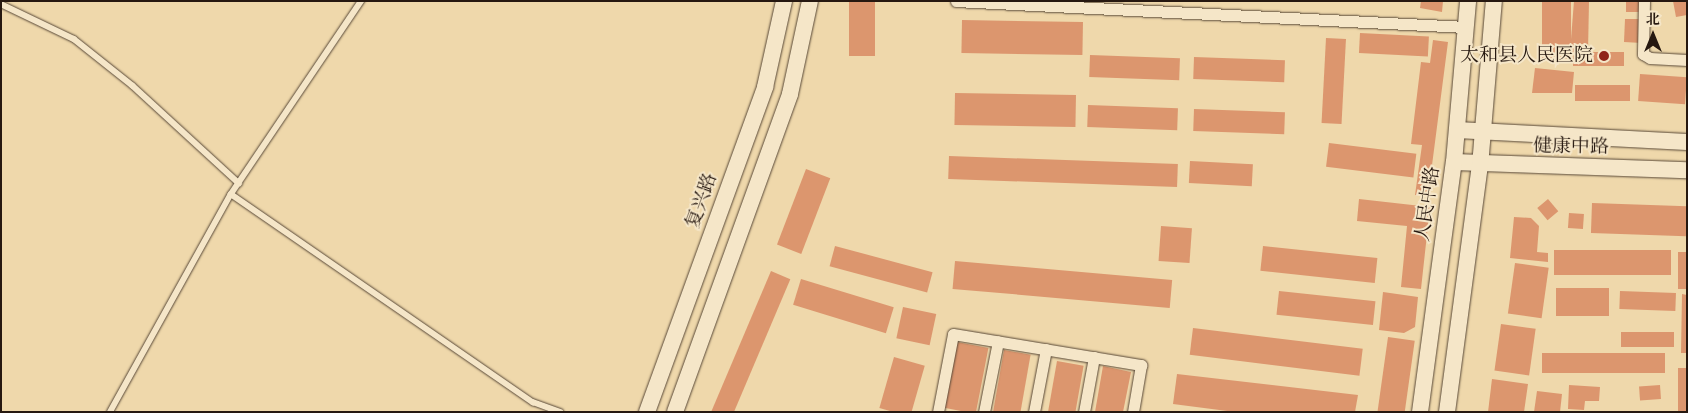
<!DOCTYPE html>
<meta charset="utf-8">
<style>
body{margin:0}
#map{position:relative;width:1688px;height:413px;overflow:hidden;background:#efd8ab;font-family:"Libre Bodoni","Noto Serif SC",serif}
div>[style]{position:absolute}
.building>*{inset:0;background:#dc966e;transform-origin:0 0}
.roads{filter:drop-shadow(0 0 1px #584837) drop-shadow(0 0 1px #584837)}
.lane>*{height:5.5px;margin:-2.75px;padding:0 2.75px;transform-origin:2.75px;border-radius:2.75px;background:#f5e6c8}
.street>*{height:11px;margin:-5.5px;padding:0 5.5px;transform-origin:5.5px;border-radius:5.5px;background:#f5e6c8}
.secondary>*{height:16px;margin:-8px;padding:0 8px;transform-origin:8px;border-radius:8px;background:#f5e6c8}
.dots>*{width:14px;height:14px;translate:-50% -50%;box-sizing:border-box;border:2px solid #f5e6c8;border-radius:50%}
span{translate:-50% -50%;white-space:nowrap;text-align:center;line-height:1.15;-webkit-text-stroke:4px #f5e6c8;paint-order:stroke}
.poi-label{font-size:19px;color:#261810}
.right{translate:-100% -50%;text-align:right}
.street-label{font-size:19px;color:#261810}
.frame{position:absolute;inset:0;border:2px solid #261810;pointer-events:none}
.north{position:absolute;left:1628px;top:10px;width:50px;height:50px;-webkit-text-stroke:4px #f5e6c8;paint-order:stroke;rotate:0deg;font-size:14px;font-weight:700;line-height:20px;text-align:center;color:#261810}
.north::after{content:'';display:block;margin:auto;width:18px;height:22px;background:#261810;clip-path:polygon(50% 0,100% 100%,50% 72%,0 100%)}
</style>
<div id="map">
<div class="building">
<div style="left:849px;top:1px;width:26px;height:55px"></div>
<div style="clip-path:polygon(1421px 1px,1443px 1px,1442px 12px,1420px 8px)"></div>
<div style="left:1542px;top:1px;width:29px;height:59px"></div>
<div style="clip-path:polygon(1574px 1px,1589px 1px,1588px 52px,1570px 52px)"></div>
<div style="left:1626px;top:1px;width:15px;height:11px"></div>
<div style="clip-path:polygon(1673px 1px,1687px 1px,1687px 15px,1676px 17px)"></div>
<div style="clip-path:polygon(1625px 19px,1641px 19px,1642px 43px,1624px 42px)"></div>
<div style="left:962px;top:20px;width:121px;height:33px;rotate:1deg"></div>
<div style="left:1360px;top:33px;width:69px;height:20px;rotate:3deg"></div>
<div style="left:1326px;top:38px;width:20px;height:85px;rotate:3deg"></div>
<div style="clip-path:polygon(1433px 40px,1448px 42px,1428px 196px,1415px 195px,1422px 145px,1411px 144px,1421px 62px,1430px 63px)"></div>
<div style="left:1624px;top:52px;width:14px;height:51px;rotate:90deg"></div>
<div style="left:1090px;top:55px;width:90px;height:22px;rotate:2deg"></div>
<div style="left:1194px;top:57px;width:91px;height:22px;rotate:2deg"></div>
<div style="clip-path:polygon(1535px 68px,1574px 72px,1572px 93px,1532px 93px)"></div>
<div style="left:1640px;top:74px;width:47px;height:27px;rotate:4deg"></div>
<div style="left:1575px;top:85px;width:55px;height:16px"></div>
<div style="left:955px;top:93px;width:121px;height:32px;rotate:1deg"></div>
<div style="left:1088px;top:105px;width:90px;height:22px;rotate:2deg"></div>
<div style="left:1194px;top:109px;width:91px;height:22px;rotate:2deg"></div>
<div style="left:1329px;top:143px;width:88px;height:24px;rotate:7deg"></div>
<div style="left:949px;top:156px;width:229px;height:23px;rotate:2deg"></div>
<div style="left:1190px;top:161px;width:63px;height:22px;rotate:3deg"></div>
<div style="left:806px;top:169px;width:26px;height:81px;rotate:21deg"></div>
<div style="clip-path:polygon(1359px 199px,1430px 207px,1421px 289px,1401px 287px,1407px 226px,1357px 221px)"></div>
<div style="left:1548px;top:199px;width:16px;height:14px;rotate:50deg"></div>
<div style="left:1592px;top:203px;width:95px;height:30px;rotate:2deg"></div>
<div style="left:1569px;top:213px;width:15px;height:15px;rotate:4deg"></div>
<div style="clip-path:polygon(1514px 217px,1531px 218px,1539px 226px,1537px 252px,1548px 253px,1548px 262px,1510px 258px)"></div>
<div style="left:1161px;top:226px;width:31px;height:35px;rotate:4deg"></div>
<div style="left:835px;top:246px;width:101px;height:21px;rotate:15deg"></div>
<div style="left:1263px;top:246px;width:115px;height:25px;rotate:6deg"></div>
<div style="left:1554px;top:250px;width:117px;height:25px"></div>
<div style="left:1678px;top:252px;width:9px;height:37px"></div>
<div style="left:955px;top:261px;width:218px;height:28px;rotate:5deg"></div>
<div style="left:1515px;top:263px;width:34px;height:51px;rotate:8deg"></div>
<div style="left:771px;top:271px;width:21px;height:153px;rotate:23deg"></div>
<div style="left:801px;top:279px;width:97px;height:27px;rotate:17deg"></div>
<div style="left:1556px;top:288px;width:53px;height:28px"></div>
<div style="left:1279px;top:291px;width:97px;height:24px;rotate:6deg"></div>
<div style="left:1620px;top:291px;width:56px;height:18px;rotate:2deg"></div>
<div style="clip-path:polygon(1383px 292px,1418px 297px,1415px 327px,1404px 333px,1379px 330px)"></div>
<div style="clip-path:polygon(1682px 294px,1687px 295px,1687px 353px,1681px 353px)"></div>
<div style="left:903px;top:307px;width:34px;height:32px;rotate:12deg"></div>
<div style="left:1501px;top:324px;width:35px;height:47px;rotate:8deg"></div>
<div style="left:1193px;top:328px;width:171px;height:27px;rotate:7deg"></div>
<div style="left:1621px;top:332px;width:53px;height:15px"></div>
<div style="left:1388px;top:337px;width:27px;height:76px;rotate:8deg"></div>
<div style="left:957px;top:342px;width:32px;height:67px;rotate:11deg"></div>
<div style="left:1004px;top:350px;width:27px;height:63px;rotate:10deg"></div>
<div style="left:1542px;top:353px;width:123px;height:20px"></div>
<div style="left:894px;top:357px;width:32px;height:53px;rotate:16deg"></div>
<div style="left:1057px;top:361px;width:27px;height:52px;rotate:10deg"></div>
<div style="clip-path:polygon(1103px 366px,1131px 372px,1123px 412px,1095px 412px)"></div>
<div style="left:1687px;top:368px;width:44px;height:9px;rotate:90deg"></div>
<div style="clip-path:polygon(1177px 374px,1358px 395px,1355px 412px,1235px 412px,1173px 404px)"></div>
<div style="clip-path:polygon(1492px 379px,1528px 384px,1524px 412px,1488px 412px)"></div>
<div style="clip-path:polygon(1569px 385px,1600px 387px,1599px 401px,1585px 401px,1584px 410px,1568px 409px)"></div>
<div style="left:1660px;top:385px;width:14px;height:21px;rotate:86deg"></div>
<div style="clip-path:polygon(1537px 391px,1562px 394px,1560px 412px,1534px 412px)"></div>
</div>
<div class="roads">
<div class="lane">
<div style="left:1px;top:4px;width:81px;rotate:25.6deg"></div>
<div style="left:74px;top:39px;width:75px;rotate:38.5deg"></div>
<div style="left:133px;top:86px;width:144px;rotate:42.5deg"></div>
<div style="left:231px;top:194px;width:367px;rotate:34.6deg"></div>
<div style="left:533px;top:402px;width:29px;rotate:20deg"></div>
<div style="left:110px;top:412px;width:249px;rotate:-61deg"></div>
<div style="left:231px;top:194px;width:233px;rotate:-56deg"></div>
</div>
<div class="street">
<div style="left:956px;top:1px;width:511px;rotate:2.92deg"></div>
<div style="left:1644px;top:1px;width:53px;rotate:91.1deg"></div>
<div style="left:1643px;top:54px;width:8px;rotate:30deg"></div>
<div style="left:1650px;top:58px;width:37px;rotate:3deg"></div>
<div style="left:938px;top:412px;width:79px;rotate:-79.1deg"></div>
<div style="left:953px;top:334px;width:191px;rotate:9.4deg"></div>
<div style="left:1141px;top:365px;width:48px;rotate:99.7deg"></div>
<div style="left:984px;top:412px;width:72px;rotate:-78.8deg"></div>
<div style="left:1034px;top:412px;width:64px;rotate:-79.2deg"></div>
<div style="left:1084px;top:412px;width:56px;rotate:-79.7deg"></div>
</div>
<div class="secondary">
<div style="left:1457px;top:130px;width:230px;rotate:3deg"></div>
<div style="left:1454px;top:162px;width:233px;rotate:2deg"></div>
<div style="left:647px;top:412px;width:346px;rotate:-70deg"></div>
<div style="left:765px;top:87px;width:88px;rotate:-77.5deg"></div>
<div style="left:675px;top:412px;width:338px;rotate:-70.1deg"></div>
<div style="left:790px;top:94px;width:95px;rotate:-77.9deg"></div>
<div style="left:1420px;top:412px;width:252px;rotate:-82.3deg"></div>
<div style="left:1454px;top:162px;width:162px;rotate:-85deg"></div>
<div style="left:1447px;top:412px;width:248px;rotate:-82.4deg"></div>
<div style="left:1480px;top:166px;width:166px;rotate:-85.2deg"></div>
</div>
</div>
<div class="dots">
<div style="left:1604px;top:56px;background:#8f2418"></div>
</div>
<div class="poi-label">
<span class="right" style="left:1593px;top:56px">太和县人民医院</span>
</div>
<div class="street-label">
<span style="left:1571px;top:147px;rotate:1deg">健康中路</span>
<span style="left:702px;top:201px;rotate:-70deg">复兴路</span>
<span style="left:1428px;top:204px;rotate:-82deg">人民中路</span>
</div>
<div class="frame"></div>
<div class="north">北</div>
</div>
